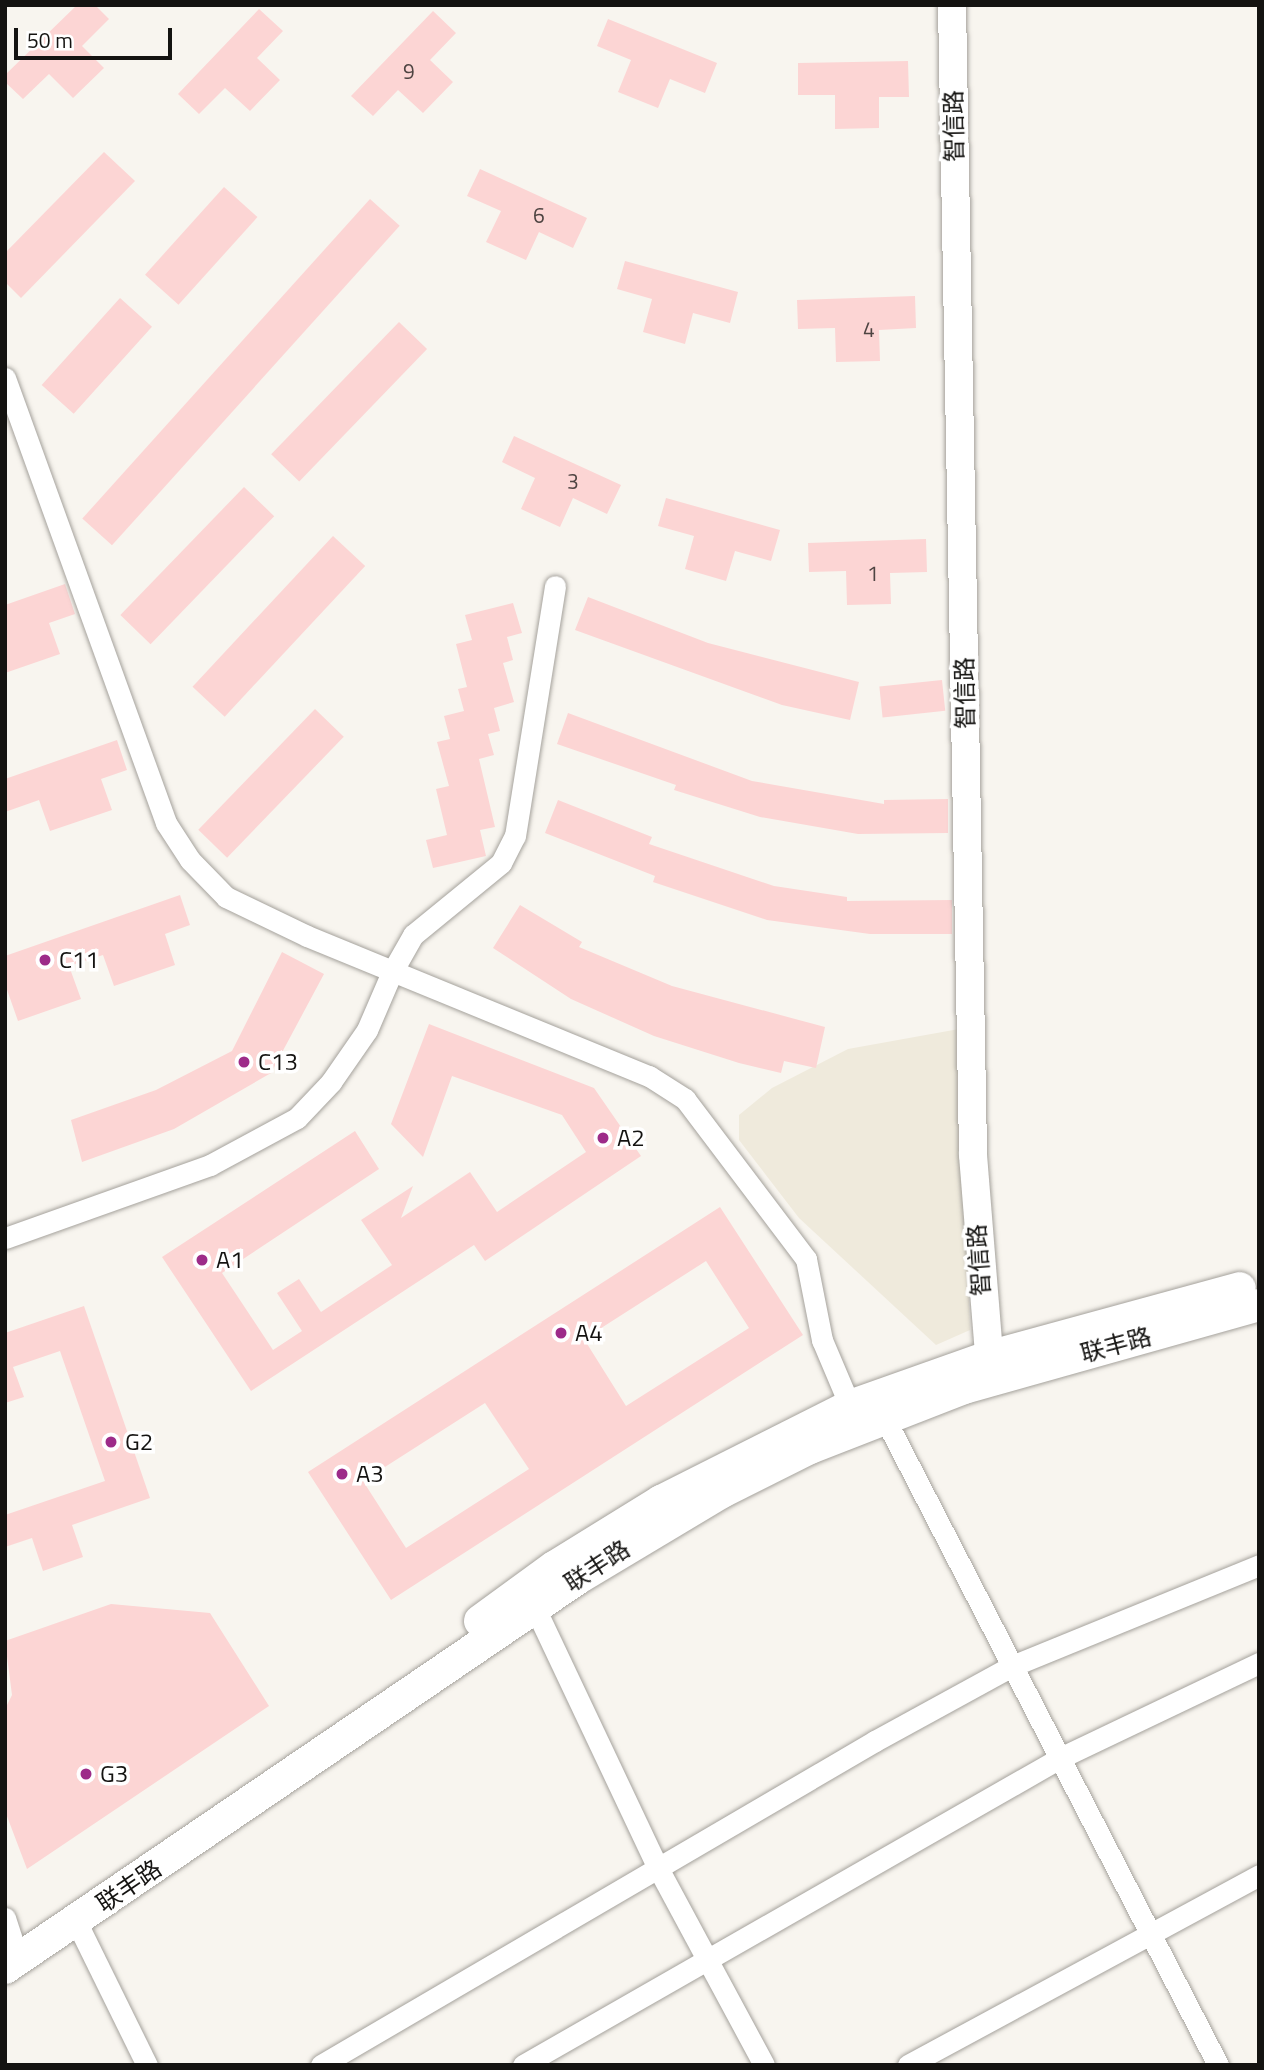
<!DOCTYPE html>
<meta charset="utf-8">
<style>
body{margin:0}
#map{position:relative;width:1264px;height:2070px;overflow:hidden;background:#f8f5ef;font-family:"Titillium Web","Noto Sans SC",sans-serif}
div>[style]{position:absolute}
.built>*{inset:0;background:#efeadc}
.building>*{inset:0;background:#fcd5d4;transform-origin:0 0}
.roads{filter:drop-shadow(0 0 2px #a5a29c) drop-shadow(0 0 2px #a5a29c)}
.minor>*{height:21px;margin:-10.5px;padding:0 10.5px;transform-origin:10.5px;border-radius:10.5px;background:#fff}
.tertiary>*{height:28px;margin:-14px;padding:0 14px;transform-origin:14px;border-radius:14px;background:#fff}
.secondary>*{height:32px;margin:-16px;padding:0 16px;transform-origin:16px;border-radius:16px;background:#fff}
.dots>*{width:19px;height:19px;translate:-50% -50%;box-sizing:border-box;border:4px solid #fff;border-radius:50%}
span{translate:-50% -50%;white-space:nowrap;text-align:center;line-height:1.15;-webkit-text-stroke:7px #fff;paint-order:stroke}
.number-label{font-size:21px;color:#4e4442}
.number-label span{-webkit-text-stroke-width:0}
.street-label{font-size:24px;color:#141311}
.poi-label{font-size:24px;color:#141311}
.left{translate:0 -50%;text-align:left}
.frame{position:absolute;inset:0;border:7px solid #141311;pointer-events:none}
.scale{position:absolute;left:14px;top:28px;width:158px;height:32px;box-sizing:border-box;border:4px solid #141311;border-top:0;padding-left:9px;font-size:21px;line-height:24px;white-space:nowrap;color:#141311;-webkit-text-stroke:5px #fff;paint-order:stroke}
</style>
<div id="map">
<div class="built">
<div style="clip-path:polygon(959px 1029px,970px 1330px,936px 1345px,799px 1218px,739px 1140px,739px 1115px,772px 1088px,848px 1049px)"></div>
</div>
<div class="building">
<div style="clip-path:polygon(77px 5px,95px 5px,109px 19px,82px 46px,104px 68px,73px 98px,49px 74px,23px 99px,5px 82px,5px 75px)"></div>
<div style="clip-path:polygon(259px 9px,283px 31px,257px 58px,280px 80px,250px 111px,225px 88px,199px 114px,178px 94px)"></div>
<div style="clip-path:polygon(433px 11px,456px 33px,430px 60px,453px 82px,423px 113px,398px 90px,373px 116px,351px 96px)"></div>
<div style="clip-path:polygon(608px 19px,717px 63px,705px 93px,670px 79px,658px 108px,618px 92px,631px 60px,597px 46px)"></div>
<div style="clip-path:polygon(908px 61px,909px 97px,879px 97px,879px 128px,835px 129px,835px 95px,798px 95px,798px 63px)"></div>
<div style="clip-path:polygon(104px 152px,135px 181px,21px 298px,5px 282px,5px 253px)"></div>
<div style="clip-path:polygon(480px 169px,587px 218px,573px 248px,539px 232px,526px 260px,486px 242px,501px 211px,467px 196px)"></div>
<div style="left:224px;top:187px;width:45px;height:118px;rotate:42deg"></div>
<div style="left:370px;top:199px;width:40px;height:430px;rotate:42deg"></div>
<div style="clip-path:polygon(625px 261px,738px 292px,730px 323px,693px 313px,685px 344px,643px 332px,652px 299px,617px 289px)"></div>
<div style="clip-path:polygon(915px 296px,916px 328px,879px 330px,880px 361px,836px 362px,835px 328px,798px 329px,797px 300px)"></div>
<div style="left:120px;top:298px;width:43px;height:117px;rotate:42deg"></div>
<div style="left:399px;top:322px;width:39px;height:184px;rotate:44deg"></div>
<div style="clip-path:polygon(514px 436px,621px 485px,607px 514px,573px 498px,560px 527px,521px 509px,535px 478px,502px 462px)"></div>
<div style="left:244px;top:487px;width:42px;height:178px;rotate:44deg"></div>
<div style="clip-path:polygon(666px 498px,780px 530px,771px 561px,735px 551px,726px 581px,685px 569px,694px 536px,658px 526px)"></div>
<div style="left:333px;top:536px;width:44px;height:206px;rotate:43deg"></div>
<div style="clip-path:polygon(926px 539px,927px 572px,890px 573px,891px 604px,847px 605px,846px 571px,809px 572px,808px 543px)"></div>
<div style="clip-path:polygon(65px 584px,75px 614px,49px 623px,60px 654px,5px 673px,5px 605px)"></div>
<div style="clip-path:polygon(588px 597px,708px 643px,859px 682px,850px 720px,782px 705px,575px 630px)"></div>
<div style="clip-path:polygon(513px 603px,522px 633px,507px 637px,513px 660px,503px 663px,514px 702px,494px 708px,500px 731px,488px 734px,494px 755px,479px 759px,495px 827px,480px 830px,486px 856px,433px 868px,426px 840px,447px 835px,436px 789px,449px 786px,437px 742px,450px 739px,444px 716px,464px 711px,458px 689px,467px 687px,456px 644px,472px 640px,465px 615px)"></div>
<div style="left:942px;top:680px;width:31px;height:63px;rotate:84deg"></div>
<div style="left:315px;top:709px;width:40px;height:168px;rotate:44deg"></div>
<div style="clip-path:polygon(568px 713px,752px 781px,884px 804px,884px 800px,948px 799px,948px 833px,858px 834px,760px 817px,674px 790px,676px 785px,557px 744px)"></div>
<div style="clip-path:polygon(117px 740px,127px 770px,101px 779px,112px 810px,50px 831px,39px 800px,5px 812px,5px 779px)"></div>
<div style="clip-path:polygon(558px 800px,652px 837px,649px 844px,774px 886px,847px 897px,847px 901px,952px 900px,952px 934px,870px 934px,767px 920px,653px 882px,655px 876px,545px 833px)"></div>
<div style="clip-path:polygon(180px 895px,190px 925px,165px 934px,175px 965px,114px 986px,103px 955px,69px 966px,81px 999px,18px 1021px,5px 984px,5px 956px)"></div>
<div style="clip-path:polygon(520px 905px,582px 942px,579px 947px,672px 986px,825px 1027px,816px 1068px,784px 1061px,781px 1073px,739px 1063px,654px 1036px,571px 999px,493px 948px)"></div>
<div style="clip-path:polygon(282px 952px,324px 974px,271px 1073px,174px 1129px,82px 1162px,71px 1120px,156px 1090px,232px 1051px)"></div>
<div style="clip-path:polygon(429px 1024px,594px 1088px,641px 1156px,485px 1261px,474px 1245px,251px 1391px,162px 1257px,355px 1131px,379px 1169px,222px 1273px,273px 1350px,302px 1331px,277px 1293px,299px 1279px,321px 1312px,392px 1265px,361px 1220px,413px 1186px,401px 1218px,470px 1172px,497px 1212px,586px 1152px,562px 1115px,452px 1076px,423px 1157px,391px 1124px)"></div>
<div style="clip-path:polygon(evenodd,720px 1207px,803px 1335px,391px 1600px,308px 1472px,720px 1207px,706px 1261px,749px 1328px,626px 1406px,584px 1339px,706px 1261px,720px 1207px,485px 1403px,529px 1469px,406px 1548px,363px 1481px,485px 1403px)"></div>
<div style="clip-path:polygon(84px 1306px,150px 1498px,72px 1525px,83px 1557px,43px 1571px,32px 1538px,5px 1547px,5px 1515px,105px 1481px,60px 1351px,13px 1367px,24px 1397px,5px 1403px,5px 1333px)"></div>
<div style="clip-path:polygon(111px 1604px,210px 1613px,269px 1706px,27px 1869px,5px 1811px,5px 1709px,12px 1695px,5px 1641px)"></div>
</div>
<div class="roads">
<div class="minor">
<div style="left:5px;top:378px;width:473px;rotate:70.1deg"></div>
<div style="left:166px;top:823px;width:44px;rotate:57deg"></div>
<div style="left:190px;top:860px;width:52px;rotate:45.8deg"></div>
<div style="left:226px;top:897px;width:90px;rotate:25.7deg"></div>
<div style="left:307px;top:936px;width:370px;rotate:22.3deg"></div>
<div style="left:649px;top:1076px;width:43px;rotate:32.6deg"></div>
<div style="left:685px;top:1099px;width:201px;rotate:52.9deg"></div>
<div style="left:806px;top:1259px;width:83px;rotate:78.8deg"></div>
<div style="left:822px;top:1340px;width:72px;rotate:67deg"></div>
<div style="left:5px;top:1238px;width:218px;rotate:-19.6deg"></div>
<div style="left:210px;top:1165px;width:99px;rotate:-28.4deg"></div>
<div style="left:297px;top:1118px;width:50px;rotate:-46.6deg"></div>
<div style="left:331px;top:1082px;width:63px;rotate:-55.3deg"></div>
<div style="left:367px;top:1030px;width:63px;rotate:-66.7deg"></div>
<div style="left:392px;top:972px;width:43px;rotate:-60.4deg"></div>
<div style="left:413px;top:935px;width:114px;rotate:-39.3deg"></div>
<div style="left:501px;top:863px;width:30px;rotate:-63deg"></div>
<div style="left:515px;top:836px;width:253px;rotate:-80.9deg"></div>
<div style="left:884px;top:1417px;width:729px;rotate:62.73deg"></div>
<div style="left:535px;top:1608px;width:290px;rotate:64.7deg"></div>
<div style="left:659px;top:1870px;width:221px;rotate:61.7deg"></div>
<div style="left:5px;top:1918px;width:22px;rotate:72deg"></div>
<div style="left:76px;top:1921px;width:161px;rotate:63.8deg"></div>
<div style="left:321px;top:2065px;width:642px;rotate:-30.32deg"></div>
<div style="left:875px;top:1741px;width:156px;rotate:-28.7deg"></div>
<div style="left:1012px;top:1666px;width:267px;rotate:-22.2deg"></div>
<div style="left:523px;top:2065px;width:619px;rotate:-29.76deg"></div>
<div style="left:1060px;top:1758px;width:221px;rotate:-25.5deg"></div>
<div style="left:908px;top:2065px;width:399px;rotate:-28.4deg"></div>
</div>
<div class="tertiary">
<div style="left:952px;top:5px;width:1150px;rotate:88.95deg"></div>
<div style="left:973px;top:1155px;width:223px;rotate:85.4deg"></div>
</div>
<div class="secondary">
<div style="left:480px;top:1621px;width:92px;rotate:-36.1deg"></div>
<div style="left:554px;top:1567px;width:126px;rotate:-31.7deg"></div>
<div style="left:661px;top:1501px;width:212px;rotate:-26.7deg"></div>
<div style="left:850px;top:1406px;width:146px;rotate:-19.5deg"></div>
<div style="left:988px;top:1357px;width:261px;rotate:-15.3deg"></div>
<div style="left:5px;top:1968px;width:695px;rotate:-34.22deg"></div>
<div style="left:580px;top:1577px;width:165px;rotate:-30.9deg"></div>
<div style="left:722px;top:1492px;width:98px;rotate:-26.6deg"></div>
<div style="left:810px;top:1448px;width:165px;rotate:-21.3deg"></div>
<div style="left:964px;top:1388px;width:306px;rotate:-15.7deg"></div>
</div>
</div>
<div class="dots">
<div style="left:45px;top:960px;background:#9d2b89"></div>
<div style="left:244px;top:1062px;background:#9d2b89"></div>
<div style="left:603px;top:1138px;background:#9d2b89"></div>
<div style="left:202px;top:1260px;background:#9d2b89"></div>
<div style="left:561px;top:1333px;background:#9d2b89"></div>
<div style="left:111px;top:1442px;background:#9d2b89"></div>
<div style="left:342px;top:1474px;background:#9d2b89"></div>
<div style="left:86px;top:1774px;background:#9d2b89"></div>
</div>
<div class="number-label">
<span style="left:409px;top:71px">9</span>
<span style="left:539px;top:215px">6</span>
<span style="left:869px;top:329px">4</span>
<span style="left:573px;top:481px">3</span>
<span style="left:873px;top:573px">1</span>
</div>
<div class="street-label">
<span style="left:954px;top:126px;rotate:-91deg">智信路</span>
<span style="left:965px;top:693px;rotate:-91deg">智信路</span>
<span style="left:979px;top:1260px;rotate:-94deg">智信路</span>
<span style="left:1116px;top:1345px;rotate:-15deg">联丰路</span>
<span style="left:597px;top:1566px;rotate:-33deg">联丰路</span>
<span style="left:129px;top:1886px;rotate:-34deg">联丰路</span>
</div>
<div class="poi-label">
<span class="left" style="left:59px;top:960px">C11</span>
<span class="left" style="left:258px;top:1062px">C13</span>
<span class="left" style="left:617px;top:1138px">A2</span>
<span class="left" style="left:216px;top:1260px">A1</span>
<span class="left" style="left:575px;top:1333px">A4</span>
<span class="left" style="left:125px;top:1442px">G2</span>
<span class="left" style="left:356px;top:1474px">A3</span>
<span class="left" style="left:100px;top:1774px">G3</span>
</div>
<div class="frame"></div>
<div class="scale">50 m</div>
</div>
